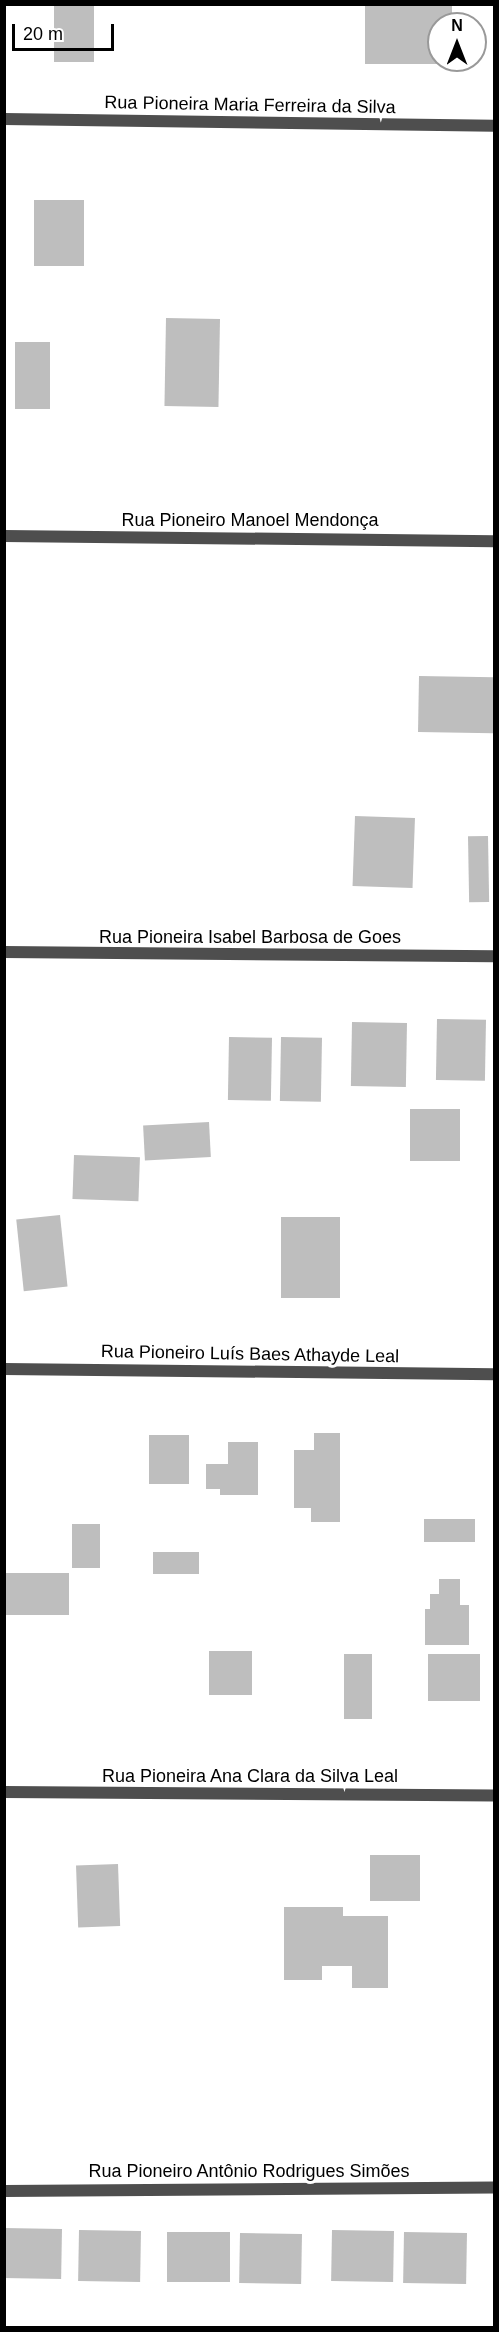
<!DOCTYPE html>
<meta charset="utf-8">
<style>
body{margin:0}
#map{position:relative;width:499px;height:2332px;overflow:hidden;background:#fff;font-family:Arial,sans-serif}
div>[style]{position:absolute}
.building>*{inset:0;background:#bebebe;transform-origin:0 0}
.street>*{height:12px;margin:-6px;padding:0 6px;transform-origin:6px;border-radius:6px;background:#4e4e4e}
span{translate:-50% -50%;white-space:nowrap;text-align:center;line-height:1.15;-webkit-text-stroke:6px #fff;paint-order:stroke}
.street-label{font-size:18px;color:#000}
.frame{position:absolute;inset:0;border:6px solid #000;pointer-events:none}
.north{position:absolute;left:427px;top:12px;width:60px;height:60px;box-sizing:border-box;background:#fff;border:2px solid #999;border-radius:50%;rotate:0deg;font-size:16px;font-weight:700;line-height:24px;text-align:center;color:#000}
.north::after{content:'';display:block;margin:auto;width:21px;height:27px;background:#000;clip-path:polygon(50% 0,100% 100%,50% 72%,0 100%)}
.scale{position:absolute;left:12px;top:24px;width:102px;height:27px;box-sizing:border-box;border:3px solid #000;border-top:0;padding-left:8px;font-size:18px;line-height:21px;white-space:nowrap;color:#000;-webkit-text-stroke:4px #fff;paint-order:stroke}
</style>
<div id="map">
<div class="building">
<div style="left:54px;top:4px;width:40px;height:58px"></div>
<div style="clip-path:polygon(365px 4px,452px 4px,452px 24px,439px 24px,439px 60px,452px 60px,452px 64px,365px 64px)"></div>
<div style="left:34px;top:200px;width:50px;height:66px"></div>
<div style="left:166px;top:318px;width:54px;height:88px;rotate:1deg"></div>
<div style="left:15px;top:342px;width:35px;height:67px"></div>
<div style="left:419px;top:676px;width:75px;height:56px;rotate:1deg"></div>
<div style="left:355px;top:816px;width:60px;height:70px;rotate:2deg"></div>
<div style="left:488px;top:836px;width:66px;height:20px;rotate:89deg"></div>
<div style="left:437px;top:1019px;width:49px;height:61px;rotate:1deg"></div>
<div style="left:352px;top:1022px;width:55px;height:64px;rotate:1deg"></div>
<div style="left:229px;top:1037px;width:43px;height:63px;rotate:1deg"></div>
<div style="left:281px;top:1037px;width:41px;height:64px;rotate:1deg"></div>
<div style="left:410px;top:1109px;width:50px;height:52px"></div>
<div style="left:209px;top:1122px;width:35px;height:66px;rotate:87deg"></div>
<div style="left:74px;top:1155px;width:66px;height:44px;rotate:2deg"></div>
<div style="left:60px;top:1215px;width:72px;height:44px;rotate:84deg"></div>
<div style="left:281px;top:1217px;width:59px;height:81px"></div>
<div style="clip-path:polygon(314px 1433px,340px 1433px,340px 1522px,311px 1522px,311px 1508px,294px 1508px,294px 1450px,314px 1450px)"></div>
<div style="left:149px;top:1435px;width:40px;height:49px"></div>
<div style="clip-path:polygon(228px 1442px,258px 1442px,258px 1495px,220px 1495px,220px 1489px,206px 1489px,206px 1464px,228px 1464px)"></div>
<div style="left:424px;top:1519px;width:51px;height:23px"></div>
<div style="left:72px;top:1524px;width:28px;height:44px"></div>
<div style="left:153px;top:1552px;width:46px;height:22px"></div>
<div style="left:4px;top:1573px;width:65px;height:42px"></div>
<div style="clip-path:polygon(439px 1579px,460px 1579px,460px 1605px,469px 1605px,469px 1645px,425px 1645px,425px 1609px,430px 1609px,430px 1594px,439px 1594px)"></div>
<div style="left:209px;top:1651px;width:43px;height:44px"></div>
<div style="left:344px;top:1654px;width:28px;height:65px"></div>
<div style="left:428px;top:1654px;width:52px;height:47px"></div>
<div style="left:370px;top:1855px;width:50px;height:46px"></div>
<div style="left:118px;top:1864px;width:62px;height:42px;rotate:88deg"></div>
<div style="clip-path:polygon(284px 1907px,343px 1907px,343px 1916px,388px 1916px,388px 1988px,352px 1988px,352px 1966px,322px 1966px,322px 1980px,284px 1980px)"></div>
<div style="left:4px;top:2228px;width:58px;height:50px;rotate:1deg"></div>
<div style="left:79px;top:2230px;width:62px;height:51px;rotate:1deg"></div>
<div style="left:332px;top:2230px;width:62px;height:51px;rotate:1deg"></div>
<div style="left:167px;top:2232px;width:63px;height:50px"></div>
<div style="left:404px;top:2232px;width:63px;height:51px;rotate:1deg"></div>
<div style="left:240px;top:2233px;width:62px;height:50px;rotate:1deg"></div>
</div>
<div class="street">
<div style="left:4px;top:119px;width:490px;rotate:0.8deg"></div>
<div style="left:4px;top:536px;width:490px;rotate:0.6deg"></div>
<div style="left:4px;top:952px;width:490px;rotate:0.5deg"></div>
<div style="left:4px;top:1369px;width:490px;rotate:0.6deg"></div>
<div style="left:4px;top:1792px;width:490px;rotate:0.4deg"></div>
<div style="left:4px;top:2191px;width:490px;rotate:-0.4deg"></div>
</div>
<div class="street-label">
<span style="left:250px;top:105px;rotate:1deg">Rua Pioneira Maria Ferreira da Silva</span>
<span style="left:250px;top:520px">Rua Pioneiro Manoel Mendonça</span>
<span style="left:250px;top:937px">Rua Pioneira Isabel Barbosa de Goes</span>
<span style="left:250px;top:1354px;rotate:1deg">Rua Pioneiro Luís Baes Athayde Leal</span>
<span style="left:250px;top:1776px">Rua Pioneira Ana Clara da Silva Leal</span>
<span style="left:249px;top:2171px">Rua Pioneiro Antônio Rodrigues Simões</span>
</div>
<div class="frame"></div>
<div class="north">N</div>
<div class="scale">20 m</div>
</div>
